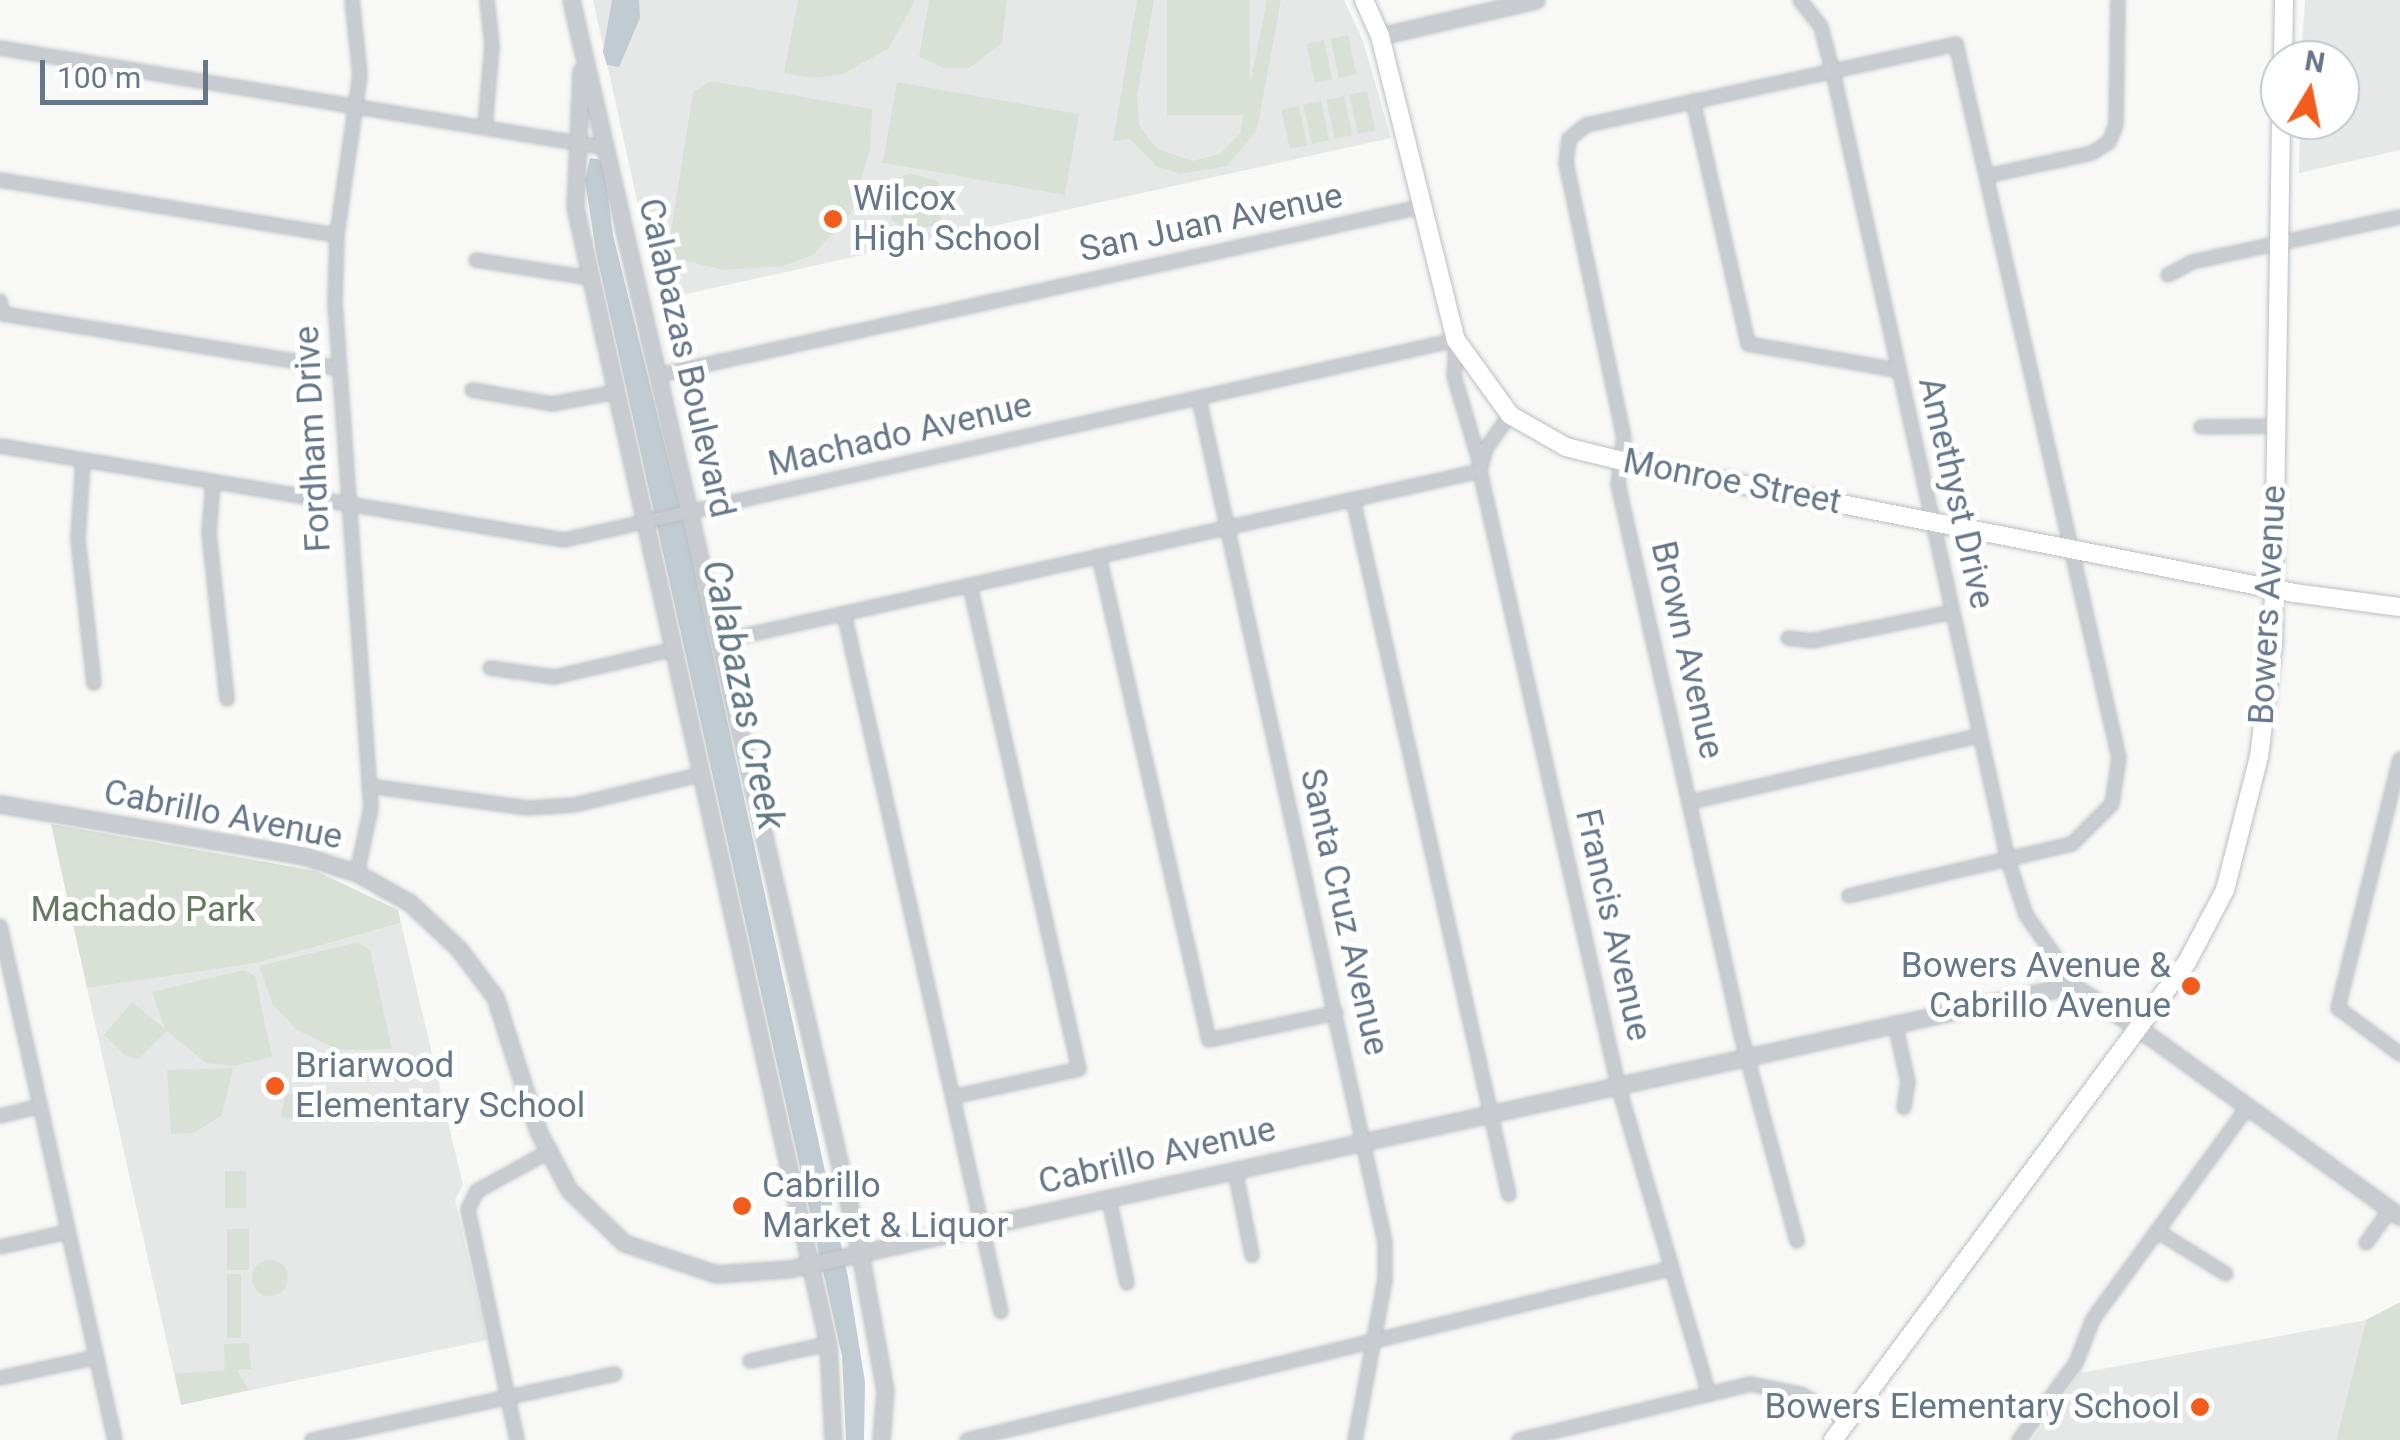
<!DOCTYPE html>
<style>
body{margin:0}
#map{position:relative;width:2400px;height:1440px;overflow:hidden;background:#f8f9f6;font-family:Roboto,sans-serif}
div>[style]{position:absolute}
.built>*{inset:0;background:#e6e8e7}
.green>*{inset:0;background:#d9e1d6;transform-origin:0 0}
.round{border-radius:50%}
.water>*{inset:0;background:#c1ccd2}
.roads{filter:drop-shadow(0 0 2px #babfc4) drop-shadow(0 0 2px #babfc4)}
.minor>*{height:12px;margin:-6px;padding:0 6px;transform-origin:6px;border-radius:6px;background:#c8ccd0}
.tertiary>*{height:15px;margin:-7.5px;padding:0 7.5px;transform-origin:7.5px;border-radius:7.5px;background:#c8ccd0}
.secondary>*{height:18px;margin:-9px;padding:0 9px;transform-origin:9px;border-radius:9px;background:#fff}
.dots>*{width:28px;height:28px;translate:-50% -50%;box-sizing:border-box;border:5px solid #fff;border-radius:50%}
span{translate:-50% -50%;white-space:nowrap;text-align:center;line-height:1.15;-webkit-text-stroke:10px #fff;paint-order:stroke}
.poi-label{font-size:35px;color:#65778a}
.left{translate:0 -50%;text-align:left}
.right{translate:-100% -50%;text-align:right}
.street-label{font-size:35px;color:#65778a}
.park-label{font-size:35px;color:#647a60}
.water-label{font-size:38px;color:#617985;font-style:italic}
.north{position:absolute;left:2260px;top:40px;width:100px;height:100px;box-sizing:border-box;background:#fff;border:2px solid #c1c9d0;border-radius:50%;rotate:10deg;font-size:28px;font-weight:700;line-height:40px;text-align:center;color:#65778a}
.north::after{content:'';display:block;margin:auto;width:35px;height:45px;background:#f35c1b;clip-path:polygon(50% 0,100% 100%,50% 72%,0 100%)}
.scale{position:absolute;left:40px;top:60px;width:168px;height:45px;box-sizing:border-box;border:5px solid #65778a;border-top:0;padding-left:12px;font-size:30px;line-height:35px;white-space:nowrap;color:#65778a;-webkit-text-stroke:8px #fff;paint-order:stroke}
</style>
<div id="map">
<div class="built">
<div style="clip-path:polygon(593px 0,1344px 0,1363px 41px,1391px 138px,659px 300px)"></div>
<div style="clip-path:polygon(2305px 0,2400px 0,2400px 150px,2299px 173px,2300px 120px,2340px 120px,2340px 60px,2301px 60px)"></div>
<div style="clip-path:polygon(401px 923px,463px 1185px,455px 1200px,487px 1340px,181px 1405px,87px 988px,257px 963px)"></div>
<div style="clip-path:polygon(2366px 1320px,2336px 1440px,2032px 1440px,2080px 1373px)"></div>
</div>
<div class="green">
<div style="clip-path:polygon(798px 0,915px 0,889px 48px,841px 75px,814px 78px,784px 73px)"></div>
<div style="clip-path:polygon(929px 0,1007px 0,1002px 43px,969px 68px,944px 68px,919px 57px)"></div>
<div style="clip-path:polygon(1137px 0,1154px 0,1137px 96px,1139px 125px,1156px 148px,1192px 161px,1220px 154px,1240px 133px,1267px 0,1281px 0,1257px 130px,1227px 166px,1180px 174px,1157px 166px,1130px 139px,1113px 141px)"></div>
<div style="left:1167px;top:0;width:83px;height:115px"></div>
<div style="left:1348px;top:35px;width:40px;height:18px;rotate:78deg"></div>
<div style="left:1324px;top:40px;width:40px;height:18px;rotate:78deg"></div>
<div style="clip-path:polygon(711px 81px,872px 109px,870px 150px,851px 213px,813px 255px,783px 266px,723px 270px,667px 256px,693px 92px)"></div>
<div style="left:897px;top:82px;width:185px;height:82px;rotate:10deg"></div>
<div style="left:1367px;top:91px;width:40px;height:18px;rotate:78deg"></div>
<div style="left:1344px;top:96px;width:40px;height:18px;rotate:78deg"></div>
<div style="left:1321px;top:101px;width:40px;height:18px;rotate:78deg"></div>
<div style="left:1299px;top:106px;width:40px;height:18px;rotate:78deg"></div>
<div style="clip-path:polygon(910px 173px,937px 181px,943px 194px,940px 225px,905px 230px,892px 220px,887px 184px)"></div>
<div style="clip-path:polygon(51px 824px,316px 871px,398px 910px,401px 923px,257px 963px,87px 988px)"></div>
<div style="clip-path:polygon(358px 942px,370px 950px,392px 1049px,338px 1050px,297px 1030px,273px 1005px,259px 966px)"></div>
<div style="clip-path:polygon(244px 970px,255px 976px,272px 1057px,234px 1066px,206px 1063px,167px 1031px,138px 1059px,125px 1056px,104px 1035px,132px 1002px,165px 1029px,152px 992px)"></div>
<div style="clip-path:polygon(233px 1068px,222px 1115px,194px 1133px,171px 1134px,167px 1070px)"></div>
<div style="clip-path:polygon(285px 1094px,318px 1094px,319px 1123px,281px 1117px)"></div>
<div style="left:225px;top:1171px;width:21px;height:37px"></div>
<div style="left:227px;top:1229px;width:22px;height:41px"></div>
<div class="round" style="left:252px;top:1260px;width:36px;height:36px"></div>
<div style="left:241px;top:1274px;width:64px;height:14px;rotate:90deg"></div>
<div style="clip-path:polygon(2400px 1302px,2400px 1440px,2336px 1440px,2366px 1320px)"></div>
<div style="clip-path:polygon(249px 1343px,251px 1369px,237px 1370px,249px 1390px,181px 1405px,175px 1374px,225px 1370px,224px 1344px)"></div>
</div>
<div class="water">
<div style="clip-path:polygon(612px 0,639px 0,640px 18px,619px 67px,607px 65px,603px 52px)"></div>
<div style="clip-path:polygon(590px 158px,603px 160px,613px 235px,686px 531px,848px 1277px,865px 1382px,864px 1440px,846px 1440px,842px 1356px,596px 252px,585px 181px)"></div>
</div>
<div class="roads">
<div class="minor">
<div style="left:352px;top:0;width:75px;rotate:83.9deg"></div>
<div style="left:360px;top:75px;width:162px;rotate:98.2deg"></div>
<div style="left:337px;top:235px;width:68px;rotate:91.7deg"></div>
<div style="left:335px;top:303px;width:506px;rotate:85.92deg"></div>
<div style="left:371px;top:808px;width:66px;rotate:102.2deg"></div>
<div style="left:1800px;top:0;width:34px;rotate:52deg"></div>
<div style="left:1821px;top:27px;width:47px;rotate:75.1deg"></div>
<div style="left:1833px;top:72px;width:807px;rotate:77.48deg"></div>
<div style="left:2008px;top:860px;width:58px;rotate:71.9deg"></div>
<div style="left:2026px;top:915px;width:90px;rotate:54.9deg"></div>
<div style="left:0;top:48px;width:615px;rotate:9.36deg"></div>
<div style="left:1693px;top:101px;width:249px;rotate:77.2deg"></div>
<div style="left:1748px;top:344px;width:151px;rotate:9.9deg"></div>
<div style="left:485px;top:127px;width:82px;rotate:-85.1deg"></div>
<div style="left:492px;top:45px;width:45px;rotate:-96.3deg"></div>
<div style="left:1991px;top:175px;width:103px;rotate:-12.3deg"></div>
<div style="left:2092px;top:153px;width:20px;rotate:-33deg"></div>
<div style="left:2109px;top:142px;width:18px;rotate:-68deg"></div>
<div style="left:2116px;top:125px;width:125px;rotate:-89.1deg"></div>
<div style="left:0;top:180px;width:341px;rotate:9.3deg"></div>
<div style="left:476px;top:260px;width:115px;rotate:9deg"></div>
<div style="left:2168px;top:275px;width:27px;rotate:-28deg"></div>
<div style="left:2192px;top:262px;width:213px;rotate:-12.2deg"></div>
<div style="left:0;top:301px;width:13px;rotate:77deg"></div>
<div style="left:3px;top:314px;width:338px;rotate:9.2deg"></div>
<div style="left:659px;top:375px;width:784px;rotate:-12.44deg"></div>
<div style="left:472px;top:390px;width:81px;rotate:9.9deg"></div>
<div style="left:552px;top:404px;width:65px;rotate:-10.6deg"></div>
<div style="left:1199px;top:399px;width:863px;rotate:77.56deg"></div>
<div style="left:1385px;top:1242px;width:38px;rotate:90deg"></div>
<div style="left:1385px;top:1280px;width:163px;rotate:100.6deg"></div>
<div style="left:1510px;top:415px;width:41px;rotate:126deg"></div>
<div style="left:1486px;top:448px;width:24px;rotate:105deg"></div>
<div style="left:1480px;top:471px;width:629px;rotate:77.33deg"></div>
<div style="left:1618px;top:1085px;width:323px;rotate:73.6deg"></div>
<div style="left:2201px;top:427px;width:74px;rotate:-0.8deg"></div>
<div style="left:0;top:446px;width:572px;rotate:9.46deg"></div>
<div style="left:564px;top:540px;width:914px;rotate:-12.64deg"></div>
<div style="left:1456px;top:340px;width:36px;rotate:93deg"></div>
<div style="left:1454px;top:376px;width:91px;rotate:73.4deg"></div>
<div style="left:83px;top:461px;width:78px;rotate:93.7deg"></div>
<div style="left:78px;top:539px;width:145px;rotate:83.7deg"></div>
<div style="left:213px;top:483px;width:50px;rotate:94.6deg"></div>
<div style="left:209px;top:533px;width:167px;rotate:83.8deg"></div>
<div style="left:1353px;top:499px;width:713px;rotate:77.37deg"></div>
<div style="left:1099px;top:556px;width:496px;rotate:77.2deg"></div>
<div style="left:1209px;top:1040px;width:130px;rotate:-12deg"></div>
<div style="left:844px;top:613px;width:716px;rotate:77.34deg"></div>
<div style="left:1788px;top:638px;width:23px;rotate:7deg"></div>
<div style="left:1811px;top:641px;width:144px;rotate:-11.6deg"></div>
<div style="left:721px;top:641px;width:778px;rotate:-12.62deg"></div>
<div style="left:490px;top:668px;width:65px;rotate:8deg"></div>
<div style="left:554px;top:677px;width:120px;rotate:-13deg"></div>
<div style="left:2400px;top:759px;width:257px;rotate:104deg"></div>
<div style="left:2338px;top:1008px;width:77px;rotate:36.6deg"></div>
<div style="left:369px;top:786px;width:160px;rotate:7.9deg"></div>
<div style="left:527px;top:808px;width:47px;rotate:-3.7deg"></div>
<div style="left:574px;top:805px;width:129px;rotate:-13.5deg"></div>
<div style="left:1690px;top:802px;width:296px;rotate:-12.9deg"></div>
<div style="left:0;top:926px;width:527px;rotate:77.39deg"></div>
<div style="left:1895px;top:1023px;width:60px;rotate:77.6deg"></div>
<div style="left:1908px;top:1082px;width:26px;rotate:99deg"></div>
<div style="left:953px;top:1097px;width:129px;rotate:-12.5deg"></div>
<div style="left:1079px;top:1069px;width:496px;rotate:-102.7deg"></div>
<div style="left:0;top:1116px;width:41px;rotate:-14deg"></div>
<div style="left:1235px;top:1170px;width:87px;rotate:78.7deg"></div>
<div style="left:1109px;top:1198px;width:87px;rotate:78deg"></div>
<div style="left:2157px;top:1231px;width:81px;rotate:31.9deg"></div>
<div style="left:1797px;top:1241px;width:209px;rotate:-105.2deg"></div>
<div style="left:1742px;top:1039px;width:569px;rotate:-102.59deg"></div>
<div style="left:1618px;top:484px;width:46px;rotate:-82.6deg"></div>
<div style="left:1624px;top:438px;width:281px;rotate:-101.9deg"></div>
<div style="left:1566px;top:163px;width:24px;rotate:-83deg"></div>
<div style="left:1569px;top:139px;width:22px;rotate:-39deg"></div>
<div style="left:1586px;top:125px;width:379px;rotate:-12.3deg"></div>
<div style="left:1956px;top:44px;width:732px;rotate:77.14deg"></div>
<div style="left:2119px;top:758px;width:47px;rotate:98.7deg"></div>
<div style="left:2112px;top:804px;width:57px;rotate:135deg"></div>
<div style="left:2072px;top:844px;width:229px;rotate:166.9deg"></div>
<div style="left:2366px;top:1243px;width:41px;rotate:-54deg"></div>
<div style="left:0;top:1247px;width:70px;rotate:-12.4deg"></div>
<div style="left:750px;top:1361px;width:80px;rotate:-12.3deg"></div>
<div style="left:0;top:1378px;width:99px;rotate:-12.2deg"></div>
<div style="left:312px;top:1440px;width:310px;rotate:-12.3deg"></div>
<div style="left:517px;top:1440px;width:236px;rotate:-102deg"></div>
<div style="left:468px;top:1209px;width:20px;rotate:-63deg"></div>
<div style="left:477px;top:1191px;width:79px;rotate:-28.8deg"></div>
<div style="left:967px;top:1440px;width:723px;rotate:-13.69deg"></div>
<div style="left:1519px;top:1440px;width:239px;rotate:-13.6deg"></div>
<div style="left:1751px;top:1384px;width:53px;rotate:11.9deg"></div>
<div style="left:1803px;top:1395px;width:52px;rotate:31.5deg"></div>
<div style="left:2019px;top:1440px;width:96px;rotate:-53.5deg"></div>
<div style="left:2076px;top:1363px;width:47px;rotate:-68.9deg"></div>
<div style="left:2093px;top:1319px;width:261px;rotate:-53.9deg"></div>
</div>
<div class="tertiary">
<div style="left:571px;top:0;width:1286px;rotate:77.01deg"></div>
<div style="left:860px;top:1253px;width:139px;rotate:79.7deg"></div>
<div style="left:885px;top:1390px;width:50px;rotate:94.6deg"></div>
<div style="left:1380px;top:36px;width:160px;rotate:-13deg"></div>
<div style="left:581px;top:71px;width:136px;rotate:92.5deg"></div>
<div style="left:575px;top:207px;width:1165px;rotate:77.46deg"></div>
<div style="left:828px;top:1344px;width:96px;rotate:87deg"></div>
<div style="left:0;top:804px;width:308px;rotate:9.7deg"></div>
<div style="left:304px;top:856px;width:56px;rotate:17.8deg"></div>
<div style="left:357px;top:873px;width:61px;rotate:29.5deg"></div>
<div style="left:410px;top:903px;width:66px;rotate:43.2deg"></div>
<div style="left:458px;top:948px;width:61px;rotate:52.9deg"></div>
<div style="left:495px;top:997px;width:141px;rotate:72.2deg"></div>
<div style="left:538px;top:1131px;width:67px;rotate:62.3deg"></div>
<div style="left:569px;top:1190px;width:76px;rotate:43.9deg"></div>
<div style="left:624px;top:1243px;width:97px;rotate:18.6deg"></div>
<div style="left:716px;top:1274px;width:73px;rotate:-3.9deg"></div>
<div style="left:789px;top:1269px;width:1306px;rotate:-12.47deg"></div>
<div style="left:2064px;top:987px;width:14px;rotate:8deg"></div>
<div style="left:2078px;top:989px;width:70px;rotate:32.8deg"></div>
<div style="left:2137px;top:1027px;width:324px;rotate:35.8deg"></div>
</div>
<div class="secondary">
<div style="left:1364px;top:0;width:39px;rotate:66deg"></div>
<div style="left:1380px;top:36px;width:313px;rotate:76deg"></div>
<div style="left:1456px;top:340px;width:92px;rotate:54.2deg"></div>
<div style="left:1510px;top:415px;width:64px;rotate:29.7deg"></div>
<div style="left:1566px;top:447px;width:58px;rotate:14deg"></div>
<div style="left:1622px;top:461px;width:686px;rotate:11.1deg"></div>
<div style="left:2295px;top:593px;width:106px;rotate:7.6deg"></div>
<div style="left:2283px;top:60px;width:60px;rotate:-89deg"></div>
<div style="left:1833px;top:1440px;width:595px;rotate:-53.48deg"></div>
<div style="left:2187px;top:962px;width:81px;rotate:-62.2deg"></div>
<div style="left:2225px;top:890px;width:137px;rotate:-75.7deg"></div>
<div style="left:2259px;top:757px;width:115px;rotate:-83deg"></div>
<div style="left:2273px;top:643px;width:523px;rotate:-89.12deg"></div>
</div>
</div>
<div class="dots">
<div style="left:833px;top:219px;background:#f35c1b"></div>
<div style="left:2191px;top:986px;background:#f35c1b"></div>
<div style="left:275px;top:1086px;background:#f35c1b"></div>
<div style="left:742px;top:1206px;background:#f35c1b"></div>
<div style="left:2200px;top:1407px;background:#f35c1b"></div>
</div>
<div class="poi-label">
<span class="left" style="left:853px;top:219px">Wilcox<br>High School</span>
<span class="right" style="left:2171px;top:986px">Bowers Avenue &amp;<br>Cabrillo Avenue</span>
<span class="left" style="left:295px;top:1086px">Briarwood<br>Elementary School</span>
<span class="left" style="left:762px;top:1206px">Cabrillo<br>Market &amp; Liquor</span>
<span class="right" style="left:2180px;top:1407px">Bowers Elementary School</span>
</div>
<div class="street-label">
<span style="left:1211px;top:223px;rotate:-12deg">San Juan Avenue</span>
<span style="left:686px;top:358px;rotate:77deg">Calabazas Boulevard</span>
<span style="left:900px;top:435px;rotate:-13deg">Machado Avenue</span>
<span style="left:313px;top:439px;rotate:-93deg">Fordham Drive</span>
<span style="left:1732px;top:482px;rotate:11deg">Monroe Street</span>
<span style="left:1956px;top:493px;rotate:77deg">Amethyst Drive</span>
<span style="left:2268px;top:605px;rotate:-87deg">Bowers Avenue</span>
<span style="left:1687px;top:650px;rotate:77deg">Brown Avenue</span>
<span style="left:223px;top:815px;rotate:11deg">Cabrillo Avenue</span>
<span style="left:1344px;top:912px;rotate:77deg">Santa Cruz Avenue</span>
<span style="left:1613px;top:925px;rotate:77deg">Francis Avenue</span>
<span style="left:1157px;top:1156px;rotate:-13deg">Cabrillo Avenue</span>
</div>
<div class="park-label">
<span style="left:143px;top:910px">Machado Park</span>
</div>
<div class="water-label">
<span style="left:743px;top:695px;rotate:78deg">Calabazas Creek</span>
</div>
<div class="north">N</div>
<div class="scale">100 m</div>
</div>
